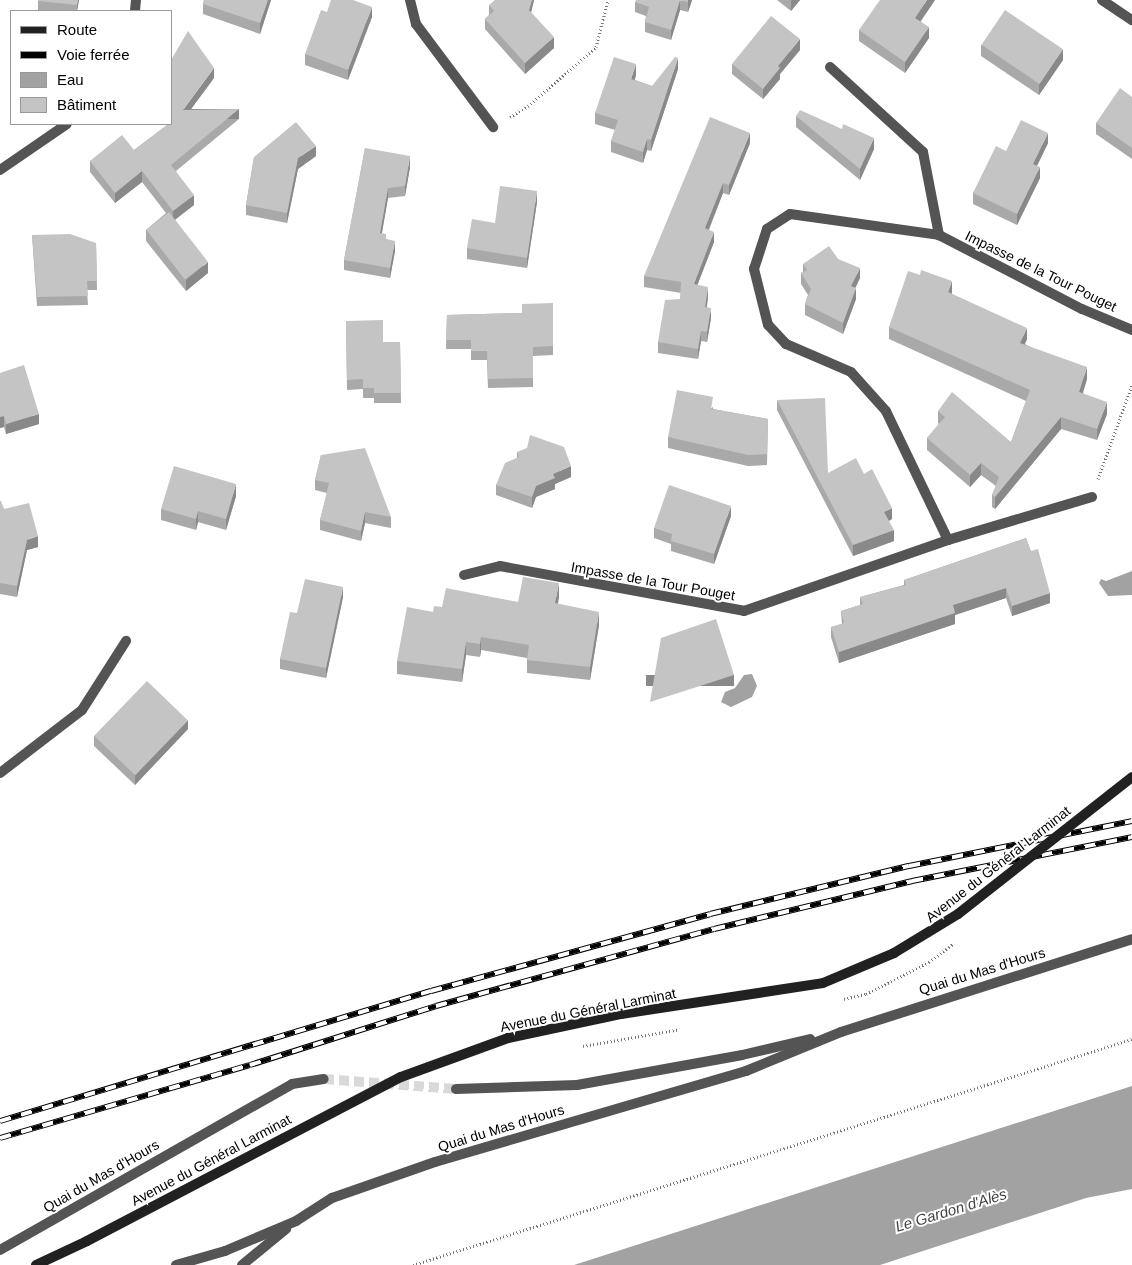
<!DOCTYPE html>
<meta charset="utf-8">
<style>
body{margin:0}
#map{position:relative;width:1132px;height:1265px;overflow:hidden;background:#fff;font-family:Arial,sans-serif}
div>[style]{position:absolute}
.water>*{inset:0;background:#a2a2a2}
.tertiary-tunnel>*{height:10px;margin-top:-5px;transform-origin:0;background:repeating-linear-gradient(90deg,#d9d9d9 0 10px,transparent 0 15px)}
.path>*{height:3px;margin-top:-1.5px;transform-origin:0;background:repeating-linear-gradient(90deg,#767676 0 1px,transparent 0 3.5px)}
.minor>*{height:10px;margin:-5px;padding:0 5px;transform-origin:5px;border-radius:5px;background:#545454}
.tertiary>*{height:10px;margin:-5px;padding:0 5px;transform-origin:5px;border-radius:5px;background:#545454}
.secondary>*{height:10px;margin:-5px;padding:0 5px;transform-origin:5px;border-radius:5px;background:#212121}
.rail>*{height:5.5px;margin-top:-2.75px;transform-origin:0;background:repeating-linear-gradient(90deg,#fff 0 11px,#000 0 22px);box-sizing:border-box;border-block:1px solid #000}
.secondary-bridge>*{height:10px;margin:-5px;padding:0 5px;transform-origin:5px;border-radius:5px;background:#212121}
.wall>*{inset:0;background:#a9a9a9}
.shaded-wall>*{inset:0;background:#898989;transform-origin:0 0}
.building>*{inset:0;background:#c4c4c4;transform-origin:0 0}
span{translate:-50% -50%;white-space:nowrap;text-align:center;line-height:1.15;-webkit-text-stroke:4px #fff;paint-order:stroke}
.street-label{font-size:14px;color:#000}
.water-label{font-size:15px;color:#434343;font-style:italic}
.legend{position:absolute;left:10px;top:10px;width:162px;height:115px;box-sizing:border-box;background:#fff;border:1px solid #999;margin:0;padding:6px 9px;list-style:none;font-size:15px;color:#000}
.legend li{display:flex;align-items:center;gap:10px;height:25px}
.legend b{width:25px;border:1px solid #999}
</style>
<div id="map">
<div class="water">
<div style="clip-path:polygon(1132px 571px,1132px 595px,1108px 596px,1099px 583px,1101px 579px,1106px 581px)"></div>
<div style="clip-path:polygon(752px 674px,757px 686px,752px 697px,731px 707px,721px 702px,725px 692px,735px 688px,744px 675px)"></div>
<div style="clip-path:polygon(1132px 1086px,1132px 1189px,1086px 1198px,880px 1265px,574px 1265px)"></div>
</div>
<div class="tertiary-tunnel">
<div style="left:324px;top:1079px;width:132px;rotate:4.3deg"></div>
</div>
<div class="path">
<div style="left:510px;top:117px;width:21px;rotate:-31deg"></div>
<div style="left:528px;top:106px;width:90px;rotate:-40.9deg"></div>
<div style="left:596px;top:47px;width:49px;rotate:-75.7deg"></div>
<div style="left:1098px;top:479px;width:100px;rotate:-70.1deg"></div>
<div style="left:844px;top:999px;width:23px;rotate:-13deg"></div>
<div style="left:866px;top:994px;width:71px;rotate:-26.9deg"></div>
<div style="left:929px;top:962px;width:30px;rotate:-37deg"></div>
<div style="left:583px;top:1046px;width:98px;rotate:-9.9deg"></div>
<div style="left:413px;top:1265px;width:754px;rotate:-17.45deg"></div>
</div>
<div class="minor">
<div style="left:410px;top:0;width:25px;rotate:76deg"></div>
<div style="left:416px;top:24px;width:129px;rotate:53.2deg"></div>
<div style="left:1102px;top:0;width:36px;rotate:34deg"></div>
<div style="left:135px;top:11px;width:11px;rotate:-85deg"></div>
<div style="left:830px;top:67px;width:126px;rotate:42.4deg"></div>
<div style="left:923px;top:152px;width:85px;rotate:79.1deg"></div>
<div style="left:0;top:170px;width:81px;rotate:-34.5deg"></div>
<div style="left:1092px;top:497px;width:150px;rotate:163.4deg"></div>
<div style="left:948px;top:540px;width:143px;rotate:-115.7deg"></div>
<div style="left:886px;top:411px;width:52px;rotate:-131.9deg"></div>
<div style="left:851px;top:372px;width:71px;rotate:-156.7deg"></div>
<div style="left:786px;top:344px;width:26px;rotate:-133deg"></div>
<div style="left:768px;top:325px;width:58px;rotate:-104deg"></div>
<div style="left:754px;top:269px;width:42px;rotate:-72deg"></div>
<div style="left:767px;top:229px;width:27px;rotate:-33deg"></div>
<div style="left:790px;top:214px;width:150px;rotate:8deg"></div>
<div style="left:939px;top:235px;width:161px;rotate:27.4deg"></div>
<div style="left:1082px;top:309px;width:54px;rotate:22.8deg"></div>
<div style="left:464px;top:575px;width:37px;rotate:-14deg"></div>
<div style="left:500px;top:566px;width:248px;rotate:10.4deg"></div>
<div style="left:744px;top:611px;width:216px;rotate:-19.2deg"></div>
<div style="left:0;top:773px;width:103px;rotate:-37.5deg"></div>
<div style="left:82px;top:710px;width:82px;rotate:-57.5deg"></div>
</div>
<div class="tertiary">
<div style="left:456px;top:1089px;width:121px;rotate:-1.9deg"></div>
<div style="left:577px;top:1085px;width:168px;rotate:-10.3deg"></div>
<div style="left:742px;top:1055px;width:70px;rotate:-13.2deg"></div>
<div style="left:0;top:1250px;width:336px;rotate:-29.6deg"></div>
<div style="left:292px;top:1084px;width:32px;rotate:-9deg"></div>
<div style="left:176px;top:1265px;width:51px;rotate:-15.9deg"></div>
<div style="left:225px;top:1251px;width:77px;rotate:-22.9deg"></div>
<div style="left:296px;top:1221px;width:43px;rotate:-32.6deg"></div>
<div style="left:332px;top:1198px;width:109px;rotate:-19.3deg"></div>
<div style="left:435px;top:1162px;width:324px;rotate:-16.3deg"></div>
<div style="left:746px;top:1071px;width:103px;rotate:-22.3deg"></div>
<div style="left:841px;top:1032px;width:305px;rotate:-17.7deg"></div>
<div style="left:242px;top:1265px;width:57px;rotate:-39.3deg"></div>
</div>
<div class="secondary">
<div style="left:36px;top:1265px;width:56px;rotate:-25.2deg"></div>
<div style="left:87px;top:1241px;width:354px;rotate:-27.6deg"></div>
<div style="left:401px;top:1077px;width:114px;rotate:-20deg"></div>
<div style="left:508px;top:1038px;width:116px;rotate:-12deg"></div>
<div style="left:621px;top:1014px;width:204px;rotate:-8.7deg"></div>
<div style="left:823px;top:983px;width:77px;rotate:-22.9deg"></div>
<div style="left:894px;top:953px;width:75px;rotate:-31.4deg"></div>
</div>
<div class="rail">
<div style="left:0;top:1121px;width:450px;rotate:-16.8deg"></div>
<div style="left:431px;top:991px;width:289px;rotate:-15.4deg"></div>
<div style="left:710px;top:914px;width:205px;rotate:-13.6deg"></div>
<div style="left:909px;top:866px;width:227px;rotate:-11.4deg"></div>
<div style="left:0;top:1138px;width:260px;rotate:-16.3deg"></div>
<div style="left:250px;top:1065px;width:195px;rotate:-17.6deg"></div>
<div style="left:436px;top:1006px;width:288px;rotate:-15.5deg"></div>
<div style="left:714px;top:929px;width:204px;rotate:-13.6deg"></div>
<div style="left:912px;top:881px;width:224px;rotate:-11.3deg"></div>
</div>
<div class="secondary-bridge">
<div style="left:958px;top:914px;width:221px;rotate:-38.2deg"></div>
</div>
<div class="wall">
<div style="clip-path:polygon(38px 0,79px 0,77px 11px,47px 11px,38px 10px)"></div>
<div style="clip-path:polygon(204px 0,271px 0,260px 34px,203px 14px,203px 4px)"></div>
<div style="clip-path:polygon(534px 0,531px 12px,554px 48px,525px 74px,485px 29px,485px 19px,489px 15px,489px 5px)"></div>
<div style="clip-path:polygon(692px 0,688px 12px,680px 10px,671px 40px,645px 32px,645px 22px,646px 16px,635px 12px,635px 2px)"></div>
<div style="clip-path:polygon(777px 0,800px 0,791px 11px)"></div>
<div style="clip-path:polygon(935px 0,921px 21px,929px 38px,905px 73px,859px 41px,859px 30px)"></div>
<div style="clip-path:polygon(372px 17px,348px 80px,305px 65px,305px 54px)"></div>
<div style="clip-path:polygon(981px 45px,1063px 60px,1039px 95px,981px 56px)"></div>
<div style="clip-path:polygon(800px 50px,780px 74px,780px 79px,763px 99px,732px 74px,732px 64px)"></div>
<div style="clip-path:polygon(678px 69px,651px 151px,647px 150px,643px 163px,611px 152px,611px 141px,615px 130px,595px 124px,595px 113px,636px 75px,635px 80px,652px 86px)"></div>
<div style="clip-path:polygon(214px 78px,191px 109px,239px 119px,176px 171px,194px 205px,175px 220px,208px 273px,186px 291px,146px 241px,146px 230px,166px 213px,142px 182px,115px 203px,90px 172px,90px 161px,134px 150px,167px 125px,166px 124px,171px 124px)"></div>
<div style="clip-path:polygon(1132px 97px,1132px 159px,1096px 134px,1096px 123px)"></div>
<div style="clip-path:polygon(796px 116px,874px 149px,860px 180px,796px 127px)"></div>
<div style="clip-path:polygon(750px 143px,729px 195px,723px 193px,709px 230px,714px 242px,697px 285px,708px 297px,707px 307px,711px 318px,707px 342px,701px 341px,698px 359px,658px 353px,658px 342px,680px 299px,681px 293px,644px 287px,644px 276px)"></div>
<div style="clip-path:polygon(1048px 143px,1037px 166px,1040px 178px,1017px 225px,973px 204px,973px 193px,1006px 151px)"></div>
<div style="clip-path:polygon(365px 148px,410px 167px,405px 196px,388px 198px,382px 233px,395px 251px,390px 278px,344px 270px,344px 260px)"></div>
<div style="clip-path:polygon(316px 156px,298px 169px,287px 223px,246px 215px,246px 205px,254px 157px)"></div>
<div style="clip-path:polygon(537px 202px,527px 268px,467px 259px,467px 248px,495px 223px)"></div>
<div style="clip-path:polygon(32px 235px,96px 243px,97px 290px,87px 290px,88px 305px,37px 306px)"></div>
<div style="clip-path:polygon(838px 259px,860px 278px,855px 288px,856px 299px,843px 334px,805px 315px,805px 304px,808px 295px,801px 284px,801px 273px,803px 272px,803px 264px)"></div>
<div style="clip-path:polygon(952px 292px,952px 294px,1027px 339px,1025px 344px,1087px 379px,1083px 393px,1107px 414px,1097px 440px,1061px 429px,995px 509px,992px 507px,992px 495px,996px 486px,981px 475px,970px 487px,927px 450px,927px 438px,939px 424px,938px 423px,938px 411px,1011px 442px,1026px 401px,889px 339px,889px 327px)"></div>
<div style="clip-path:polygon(553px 303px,553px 355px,533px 356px,533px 387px,488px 388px,487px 360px,471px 360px,471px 349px,446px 349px,447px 315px,522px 313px)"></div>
<div style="clip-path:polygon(346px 321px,383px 342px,400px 342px,401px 403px,374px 403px,374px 398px,363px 398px,363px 389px,347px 390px)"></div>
<div style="clip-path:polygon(0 373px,39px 424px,6px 434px,4px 427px,0 428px)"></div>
<div style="clip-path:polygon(777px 400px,828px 473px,864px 474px,892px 519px,889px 521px,894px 541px,853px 556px,777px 410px)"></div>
<div style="clip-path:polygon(713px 407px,713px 409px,768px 419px,767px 465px,748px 466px,668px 448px,668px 437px)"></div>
<div style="clip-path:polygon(517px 452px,571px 477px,555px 484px,555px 489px,536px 497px,532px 508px,496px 495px,496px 485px,517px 458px)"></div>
<div style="clip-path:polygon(321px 455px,391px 517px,391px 528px,365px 523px,361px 541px,320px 530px,320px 520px,327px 493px,315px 490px,315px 480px)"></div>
<div style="clip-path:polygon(236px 496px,226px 530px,198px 522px,196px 530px,161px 520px,161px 509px)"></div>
<div style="clip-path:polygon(0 501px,4px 509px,38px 547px,27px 550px,17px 597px,0 594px)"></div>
<div style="clip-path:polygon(731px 516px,714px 564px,671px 551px,671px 544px,654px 538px,654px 528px)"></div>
<div style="clip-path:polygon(1026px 538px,1050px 603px,1012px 616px,1006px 598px,955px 615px,955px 624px,839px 663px,831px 637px,831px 627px,842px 624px,841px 611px,860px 605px,860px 597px,904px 585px,904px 580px)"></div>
<div style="clip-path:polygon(343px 597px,326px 678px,280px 669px,280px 659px,297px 613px)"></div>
<div style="clip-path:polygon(559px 597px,558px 604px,599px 625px,590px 680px,527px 673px,527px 658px,481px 650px,480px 657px,466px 655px,462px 682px,397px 674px,397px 661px,433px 612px,442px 607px,518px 602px)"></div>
<div style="clip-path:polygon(188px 729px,135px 785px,94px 746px,94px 736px)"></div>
</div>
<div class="shaded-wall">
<div style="clip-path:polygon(78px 0,79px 0,77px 11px,77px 5px)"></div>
<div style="clip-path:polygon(268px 0,271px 0,260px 34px,260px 23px)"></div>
<div style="clip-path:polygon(532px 0,534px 0,529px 21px,529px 10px)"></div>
<div style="clip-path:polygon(680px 0,680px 10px,671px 40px,671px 30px)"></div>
<div style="clip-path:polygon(688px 0,692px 0,688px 12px)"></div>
<div style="clip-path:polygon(792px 0,800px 0,791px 11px,791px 1px)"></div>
<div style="clip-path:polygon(927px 0,935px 0,915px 29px,915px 18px)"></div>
<div style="clip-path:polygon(372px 7px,372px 17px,348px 80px,348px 70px)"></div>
<div style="clip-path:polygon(929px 27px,929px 38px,905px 73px,905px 62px)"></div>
<div style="clip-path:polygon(554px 37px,554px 48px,525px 74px,525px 63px)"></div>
<div style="clip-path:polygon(800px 39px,800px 50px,780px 74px,780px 79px,763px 99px,763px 89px,778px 66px)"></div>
<div style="clip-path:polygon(1063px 49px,1063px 60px,1039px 95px,1039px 84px)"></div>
<div style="clip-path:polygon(678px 58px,678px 69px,651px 151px,651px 140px)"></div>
<div style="clip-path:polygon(636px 64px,636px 75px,631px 90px,631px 79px)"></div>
<div style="clip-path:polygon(214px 68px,214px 78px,183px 120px,183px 110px)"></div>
<div style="left:239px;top:109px;width:10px;height:88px;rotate:90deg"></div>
<div style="clip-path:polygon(750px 133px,750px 143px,729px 195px,729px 185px)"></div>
<div style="clip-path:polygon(1048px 133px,1048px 143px,1033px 174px,1033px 164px)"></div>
<div style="clip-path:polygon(874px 138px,874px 149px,860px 180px,860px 169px)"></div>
<div style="clip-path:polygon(647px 139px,647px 150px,643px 163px,643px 152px)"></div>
<div style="clip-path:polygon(316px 146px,316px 156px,298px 169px,287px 223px,287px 213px,298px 158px)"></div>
<div style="clip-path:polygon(410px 156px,410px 167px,405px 196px,405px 186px)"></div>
<div style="clip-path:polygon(1040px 167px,1040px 178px,1017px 225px,1017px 214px)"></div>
<div style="clip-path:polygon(142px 171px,142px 182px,115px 203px,115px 193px)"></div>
<div style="clip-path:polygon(723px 183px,723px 193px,705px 238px,705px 228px)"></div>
<div style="clip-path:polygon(388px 188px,388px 198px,380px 243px,380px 233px)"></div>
<div style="clip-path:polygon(537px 191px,537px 202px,527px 268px,527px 258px)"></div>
<div style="clip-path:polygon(194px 195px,194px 205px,173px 221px,173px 211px)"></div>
<div style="clip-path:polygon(714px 232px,714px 242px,694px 294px,694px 284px)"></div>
<div style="clip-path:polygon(395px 241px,395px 251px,390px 278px,390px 268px)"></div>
<div style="clip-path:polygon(208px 262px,208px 273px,186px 291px,186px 280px)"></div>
<div style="clip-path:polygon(860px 268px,860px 278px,851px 297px,851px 286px)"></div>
<div style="clip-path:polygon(952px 281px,952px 292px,948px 304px,948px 292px)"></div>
<div style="clip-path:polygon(708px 287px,708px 297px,705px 317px,705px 307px)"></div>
<div style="clip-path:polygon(856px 288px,856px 299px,843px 334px,843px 323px)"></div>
<div style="clip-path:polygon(711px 308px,711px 318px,707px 342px,707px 332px)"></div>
<div style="clip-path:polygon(1027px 328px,1027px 339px,1020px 355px,1020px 343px)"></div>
<div style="clip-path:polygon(701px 331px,701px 341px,698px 359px,698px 349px)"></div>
<div style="clip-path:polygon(1087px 367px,1087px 379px,1079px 404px,1079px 392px)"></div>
<div style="clip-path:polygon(1107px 402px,1107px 414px,1097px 440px,1097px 429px)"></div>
<div style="clip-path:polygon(39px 414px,39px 424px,6px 434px,6px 424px)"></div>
<div style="clip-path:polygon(4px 416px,4px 427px,0 428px,0 417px)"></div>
<div style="clip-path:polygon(1061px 417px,1061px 429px,995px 509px,995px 497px)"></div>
<div style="clip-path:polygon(981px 463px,981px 475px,970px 487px,970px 475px)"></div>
<div style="clip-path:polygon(571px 466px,571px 477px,555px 484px,555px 489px,536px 497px,532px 508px,532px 497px,536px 486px,553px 474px)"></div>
<div style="clip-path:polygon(236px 484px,236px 496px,226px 530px,226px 519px)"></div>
<div style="clip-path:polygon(731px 506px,731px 516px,714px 564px,714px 554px)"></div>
<div style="clip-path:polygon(892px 508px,892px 519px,884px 523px,884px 512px)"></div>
<div style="clip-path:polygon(198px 511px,198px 522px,196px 530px,196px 519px)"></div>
<div style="clip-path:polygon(365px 512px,365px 523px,361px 541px,361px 531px)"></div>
<div style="clip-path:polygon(894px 530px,894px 541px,853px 556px,853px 545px)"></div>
<div style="clip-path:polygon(38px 536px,38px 547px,27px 550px,17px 597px,17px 586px,27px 540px)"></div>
<div style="clip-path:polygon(559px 583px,559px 597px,555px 617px,555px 603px)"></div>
<div style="clip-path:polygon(343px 587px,343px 597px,326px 678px,326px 668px)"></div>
<div style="clip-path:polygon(1006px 588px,1006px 598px,955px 615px,955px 624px,839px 663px,839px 652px,953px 605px)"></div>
<div style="clip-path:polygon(1050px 593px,1050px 603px,1012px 616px,1012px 606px)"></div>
<div style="clip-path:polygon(599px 612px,599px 625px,590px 680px,590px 667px)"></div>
<div style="clip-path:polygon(481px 637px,481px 650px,480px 657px,480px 644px)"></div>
<div style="clip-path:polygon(466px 642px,466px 655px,462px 682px,462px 669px)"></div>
<div style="left:734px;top:675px;width:11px;height:88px;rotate:90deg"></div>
<div style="clip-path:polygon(188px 720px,188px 729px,135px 785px,135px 775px)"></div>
</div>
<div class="building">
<div style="clip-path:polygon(38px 0,78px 0,77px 5px,38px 1px)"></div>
<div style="clip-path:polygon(204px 0,268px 0,260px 23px,203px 4px)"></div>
<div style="clip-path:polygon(331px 0,353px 0,372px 7px,348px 70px,305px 54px,321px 10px,327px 12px)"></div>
<div style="clip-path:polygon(495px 0,532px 0,529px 10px,554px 37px,525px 63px,485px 19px,494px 11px,489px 5px)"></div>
<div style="clip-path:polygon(636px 0,680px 0,671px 30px,645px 22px,649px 7px,635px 2px)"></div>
<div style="clip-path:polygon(680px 0,688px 0,688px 2px)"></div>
<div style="clip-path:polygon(880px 0,927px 0,915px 18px,929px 27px,905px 62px,859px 30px)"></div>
<div style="left:1005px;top:10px;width:70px;height:42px;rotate:34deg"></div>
<div style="clip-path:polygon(771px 16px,800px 39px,778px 66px,780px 68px,763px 89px,732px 64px)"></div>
<div style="clip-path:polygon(188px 31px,214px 68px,183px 110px,239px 109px,171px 165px,194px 195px,173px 211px,142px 171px,115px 193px,90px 161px,122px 135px,134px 150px,169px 124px,171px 124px,171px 60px)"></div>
<div style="clip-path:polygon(614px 57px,636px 64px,631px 79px,652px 86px,675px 57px,678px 58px,651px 140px,647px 139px,643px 152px,611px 141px,618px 120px,595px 113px)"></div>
<div style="clip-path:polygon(1120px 88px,1132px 97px,1132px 148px,1096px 123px)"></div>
<div style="clip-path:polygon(800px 110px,842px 129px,843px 124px,874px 138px,860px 169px,796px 116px)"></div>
<div style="clip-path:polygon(710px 117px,750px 133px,729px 185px,723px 183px,705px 228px,714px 232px,694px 284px,708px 287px,705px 307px,711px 308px,707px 332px,701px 331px,698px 349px,658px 342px,665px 300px,680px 299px,681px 282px,644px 276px)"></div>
<div style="clip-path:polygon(1021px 120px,1048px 133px,1033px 164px,1040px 167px,1017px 214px,973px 193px,996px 146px,1006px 151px)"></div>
<div style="clip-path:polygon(296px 122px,316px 146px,298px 158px,287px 213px,246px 205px,254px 157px)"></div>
<div style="clip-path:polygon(365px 148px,410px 156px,405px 186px,388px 188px,380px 233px,386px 234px,386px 239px,395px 241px,390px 268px,344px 260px)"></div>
<div style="clip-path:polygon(500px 186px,537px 191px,527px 258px,467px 248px,472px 219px,495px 223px)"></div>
<div style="left:169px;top:212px;width:63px;height:29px;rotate:52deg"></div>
<div style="clip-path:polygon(70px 234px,96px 243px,97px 281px,87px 281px,88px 296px,37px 297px,32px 235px)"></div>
<div style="clip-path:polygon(829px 246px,838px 259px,860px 268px,851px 286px,856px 288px,843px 323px,805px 304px,811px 289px,801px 273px,807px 270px,803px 264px)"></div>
<div style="clip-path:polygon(921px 270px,952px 281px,948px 292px,1027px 328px,1020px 343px,1087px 367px,1079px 392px,1107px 402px,1097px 429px,1061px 417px,995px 497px,992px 495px,999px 477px,981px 463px,970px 475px,927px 438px,945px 417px,938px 411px,952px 392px,1011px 442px,1030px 390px,889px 327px,908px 271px,920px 275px)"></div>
<div style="clip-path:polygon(553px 303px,553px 346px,533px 347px,533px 378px,488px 379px,487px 351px,471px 351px,471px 340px,446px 340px,447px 315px,522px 313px,522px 304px)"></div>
<div style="clip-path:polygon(383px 320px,383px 342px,400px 342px,401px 393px,374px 393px,374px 388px,363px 388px,363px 379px,347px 380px,346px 321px)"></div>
<div style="clip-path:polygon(24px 365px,39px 414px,6px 424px,4px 416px,0 417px,0 373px)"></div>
<div style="clip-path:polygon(677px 390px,713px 397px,711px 409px,768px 419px,767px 454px,748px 455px,668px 437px)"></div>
<div style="clip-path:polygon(825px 398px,828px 473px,856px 458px,864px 474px,872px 469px,892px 508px,884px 512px,894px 530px,853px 545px,777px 400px)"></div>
<div style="clip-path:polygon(530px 435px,564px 447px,571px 466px,553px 474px,555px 478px,536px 486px,532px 497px,496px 485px,505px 463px,519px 457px,517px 452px,527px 448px)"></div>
<div style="clip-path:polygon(365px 448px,391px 517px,365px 512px,361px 531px,320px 520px,329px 483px,315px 480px,321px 455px)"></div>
<div style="clip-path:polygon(174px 466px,236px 484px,226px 519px,198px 511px,196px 519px,161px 509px)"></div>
<div style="clip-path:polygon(669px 485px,731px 506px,714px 554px,671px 541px,672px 534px,654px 528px)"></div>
<div style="clip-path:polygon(0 501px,1px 501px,4px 509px,29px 503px,38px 536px,27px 540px,17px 586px,0 583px)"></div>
<div style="clip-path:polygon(1026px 538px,1031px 551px,1038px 549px,1050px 593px,1012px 606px,1006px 588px,953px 605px,955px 613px,839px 652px,831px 627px,844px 623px,841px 611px,863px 604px,860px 597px,906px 585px,904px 580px)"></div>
<div style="clip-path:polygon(523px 577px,559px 583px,555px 603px,599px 612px,590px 667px,527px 660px,529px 645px,481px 637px,480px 644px,466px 642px,462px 669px,397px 661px,407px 607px,433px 612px,434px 606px,442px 607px,446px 588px,518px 602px)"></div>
<div style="clip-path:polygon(305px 579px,343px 587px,326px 668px,280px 659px,290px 612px,297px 613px)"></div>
<div style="clip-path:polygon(716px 619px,734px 675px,650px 702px,661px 638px)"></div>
<div style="left:147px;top:681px;width:57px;height:76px;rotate:44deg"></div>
</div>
<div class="street-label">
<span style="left:1041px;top:271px;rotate:26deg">Impasse de la Tour Pouget</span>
<span style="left:653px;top:581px;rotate:10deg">Impasse de la Tour Pouget</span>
<span style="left:998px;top:864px;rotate:-38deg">Avenue du Général Larminat</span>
<span style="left:982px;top:971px;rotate:-17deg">Quai du Mas d'Hours</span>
<span style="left:588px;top:1010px;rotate:-11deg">Avenue du Général Larminat</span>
<span style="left:501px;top:1128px;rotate:-17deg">Quai du Mas d'Hours</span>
<span style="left:211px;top:1160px;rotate:-28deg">Avenue du Général Larminat</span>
<span style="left:101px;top:1176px;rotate:-30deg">Quai du Mas d'Hours</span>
</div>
<div class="water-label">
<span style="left:951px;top:1210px;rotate:-17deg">Le Gardon d'Alès</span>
</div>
<ul class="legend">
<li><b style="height:6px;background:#212121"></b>Route</li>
<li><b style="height:6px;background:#000"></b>Voie ferrée</li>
<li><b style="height:14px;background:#a2a2a2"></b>Eau</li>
<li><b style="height:14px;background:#c4c4c4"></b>Bâtiment</li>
</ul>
</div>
